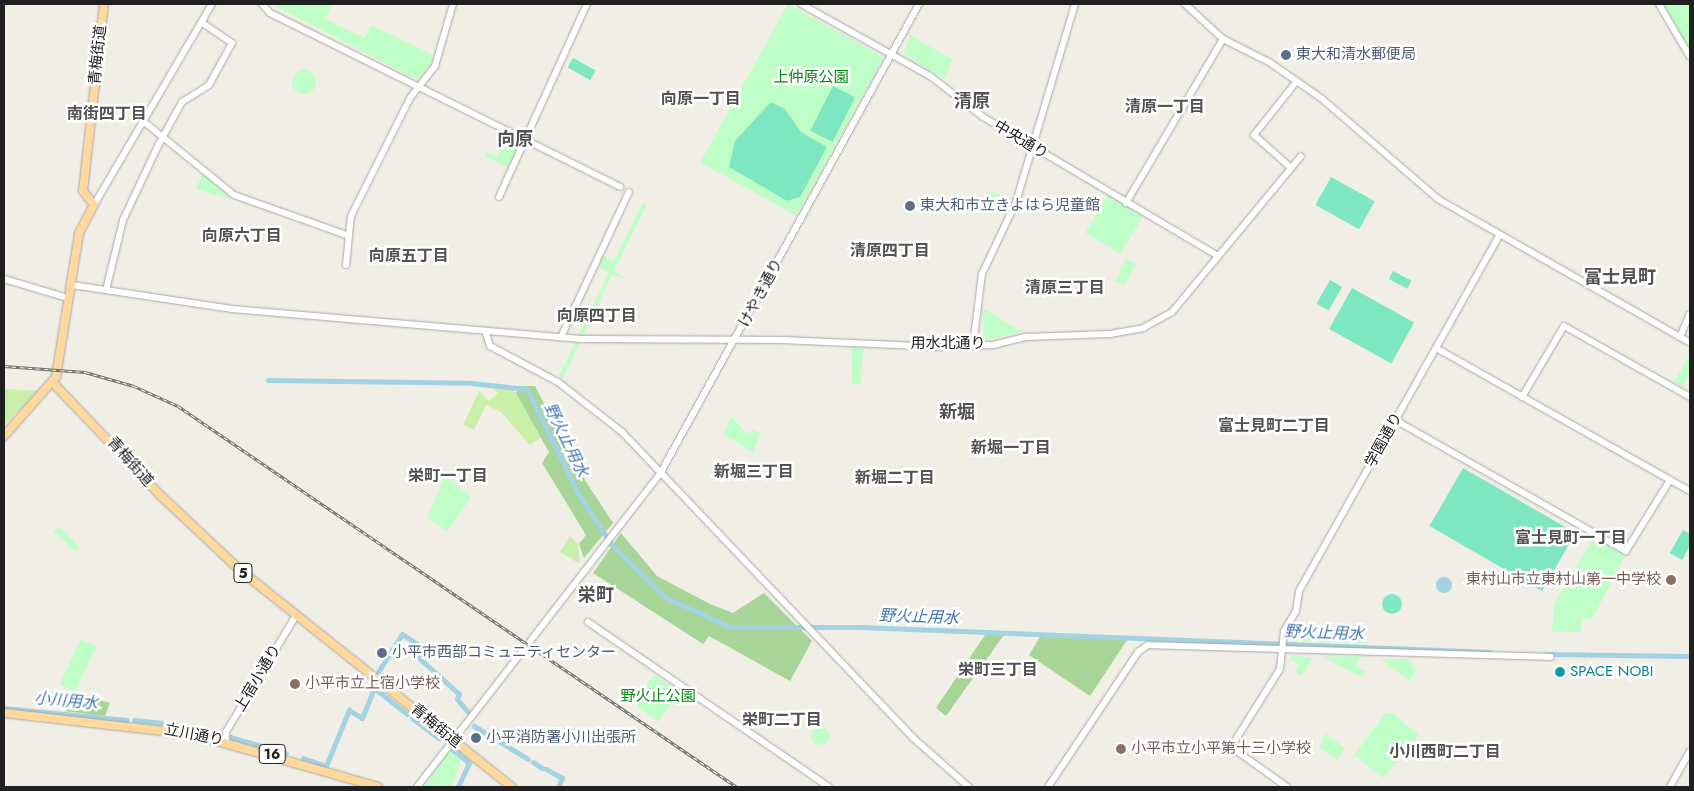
<!DOCTYPE html>
<meta charset="utf-8">
<style>
body{margin:0}
#map{position:relative;width:1694px;height:791px;overflow:hidden;background:#f1eee6;font-family:Jost,"Noto Sans JP",sans-serif}
div>[style]{position:absolute}
.grass>*{inset:0;background:#c9efa8}
.forest>*{inset:0;background:#a7d497}
.park>*{inset:0;background:#c0fec7;transform-origin:0 0}
.round{border-radius:50%}
.pitch>*{inset:0;background:#7ee6c1;transform-origin:0 0}
.water>*{inset:0;background:#a3d2e2}
.canal>*{height:5px;margin:-2.5px;padding:0 2.5px;transform-origin:2.5px;border-radius:2.5px;background:#a3d2e2}
.roads{filter:drop-shadow(0 0 1px #a7a7a7) drop-shadow(0 0 1px #a7a7a7)}
.minor>*{height:6px;margin:-3px;padding:0 3px;transform-origin:3px;border-radius:3px;background:#fff}
.major>*{height:8px;margin:-4px;padding:0 4px;transform-origin:4px;border-radius:4px;background:#ffd89d}
.rail>*{height:3px;margin-top:-1.5px;transform-origin:0;background:repeating-linear-gradient(90deg,#fff 0 4px,#6e6e6e 0 8px);box-sizing:border-box;border-block:1px solid #6e6e6e}
.dots>*{width:14px;height:14px;translate:-50% -50%;box-sizing:border-box;border:2px solid #fff;border-radius:50%}
span{translate:-50% -50%;white-space:nowrap;text-align:center;line-height:1.15;-webkit-text-stroke:5px #fff;paint-order:stroke}
.shield-label span{padding:1px 4px;background:#fff;border:1px solid;border-radius:4px;-webkit-text-stroke-width:0}
.shield-label{font-size:14px;color:#202020;font-weight:700}
.street-label{font-size:15px;color:#202020}
.service-label{font-size:15px;color:#4e5e75}
.left{translate:0 -50%;text-align:left}
.park-label{font-size:15px;color:#038912}
.education-label{font-size:15px;color:#785e54}
.right{translate:-100% -50%;text-align:right}
.culture-label{font-size:15px;color:#0d838f}
.neighbourhood-label{font-size:16px;color:#535353;font-weight:700}
.water-label{font-size:16px;color:#4175b0;font-style:italic}
.quarter-label{font-size:18px;color:#535353;font-weight:700}
.frame{position:absolute;inset:0;border:5px solid #202020;pointer-events:none}
</style>
<div id="map">
<div class="grass">
<div style="clip-path:polygon(491px 386px,509px 387px,516px 393px,542px 437px,530px 445px,501px 412px,486px 405px,474px 430px,463px 425px,479px 391px,489px 401px,498px 393px)"></div>
<div style="clip-path:polygon(4px 389px,38px 391px,4px 425px)"></div>
<div style="clip-path:polygon(570px 536px,578px 544px,580px 564px,560px 552px)"></div>
</div>
<div class="forest">
<div style="clip-path:polygon(519px 386px,535px 386px,579px 471px,613px 523px,584px 558px,579px 544px,586px 535px,542px 463px,549px 452px,516px 393px)"></div>
<div style="clip-path:polygon(621px 533px,657px 576px,710px 604px,733px 613px,764px 593px,812px 641px,790px 681px,709px 636px,703px 644px,593px 573px)"></div>
<div style="clip-path:polygon(985px 635px,1004px 635px,946px 716px,936px 708px)"></div>
<div style="clip-path:polygon(1040px 637px,1127px 640px,1090px 696px,1029px 655px)"></div>
<div style="clip-path:polygon(69px 692px,110px 703px,105px 716px,64px 711px)"></div>
</div>
<div class="park">
<div style="clip-path:polygon(271px 4px,332px 4px,325px 19px,365px 38px,371px 25px,436px 56px,418px 80px)"></div>
<div style="left:788px;top:4px;width:110px;height:181px;rotate:29deg"></div>
<div style="clip-path:polygon(1662px 4px,1690px 4px,1690px 53px)"></div>
<div style="clip-path:polygon(910px 35px,952px 59px,945px 79px,904px 54px)"></div>
<div class="round" style="left:292px;top:70px;width:24px;height:24px"></div>
<div style="clip-path:polygon(509px 133px,523px 139px,509px 168px,485px 156px,487px 152px,497px 156px)"></div>
<div style="clip-path:polygon(203px 173px,231px 196px,230px 199px,196px 189px)"></div>
<div style="left:991px;top:190px;width:20px;height:9px;rotate:30deg"></div>
<div style="left:1108px;top:195px;width:41px;height:44px;rotate:31deg"></div>
<div style="clip-path:polygon(643px 202px,647px 204px,614px 271px,625px 278px,612px 275px,563px 378px,559px 376px,609px 273px,596px 266px,601px 255px,614px 261px)"></div>
<div style="left:1126px;top:259px;width:11px;height:24px;rotate:27deg"></div>
<div style="clip-path:polygon(982px 308px,1023px 332px,1022px 332px,985px 340px)"></div>
<div style="clip-path:polygon(852px 347px,864px 348px,860px 385px,852px 384px)"></div>
<div style="clip-path:polygon(1690px 355px,1690px 373px,1682px 387px,1674px 382px)"></div>
<div style="clip-path:polygon(731px 416px,747px 434px,753px 430px,761px 433px,753px 452px,723px 434px)"></div>
<div style="clip-path:polygon(445px 476px,471px 497px,448px 531px,427px 518px)"></div>
<div style="clip-path:polygon(59px 526px,80px 548px,76px 552px,54px 532px)"></div>
<div style="clip-path:polygon(1594px 537px,1625px 556px,1592px 619px,1583px 617px,1580px 632px,1552px 632px,1554px 604px)"></div>
<div style="clip-path:polygon(1291px 623px,1330px 639px,1339px 626px,1369px 644px,1286px 640px)"></div>
<div style="left:81px;top:639px;width:17px;height:50px;rotate:25deg"></div>
<div style="clip-path:polygon(1292px 655px,1313px 658px,1301px 676px,1295px 672px,1299px 665px,1290px 659px)"></div>
<div style="clip-path:polygon(1361px 656px,1356px 666px,1365px 672px,1361px 677px,1323px 657px)"></div>
<div style="clip-path:polygon(1381px 659px,1407px 659px,1416px 667px,1415px 674px,1409px 681px)"></div>
<div style="clip-path:polygon(654px 675px,681px 691px,658px 722px,635px 704px)"></div>
<div style="clip-path:polygon(1386px 713px,1392px 713px,1419px 735px,1383px 778px,1354px 755px)"></div>
<div class="round" style="left:811px;top:727px;width:18px;height:18px"></div>
<div style="clip-path:polygon(1325px 733px,1345px 748px,1337px 760px,1320px 748px)"></div>
<div style="clip-path:polygon(450px 749px,462px 759px,451px 787px,424px 787px)"></div>
</div>
<div class="pitch">
<div style="left:573px;top:58px;width:26px;height:11px;rotate:29deg"></div>
<div style="left:833px;top:86px;width:25px;height:50px;rotate:27deg"></div>
<div style="clip-path:polygon(771px 102px,785px 109px,801px 132px,827px 147px,800px 197px,787px 201px,729px 167px,735px 141px)"></div>
<div style="left:1331px;top:177px;width:50px;height:32px;rotate:29deg"></div>
<div style="left:1393px;top:271px;width:21px;height:9px;rotate:28deg"></div>
<div style="left:1330px;top:280px;width:14px;height:27px;rotate:30deg"></div>
<div style="left:1352px;top:288px;width:71px;height:47px;rotate:29deg"></div>
<div style="left:1463px;top:468px;width:130px;height:67px;rotate:30deg"></div>
<div style="clip-path:polygon(1683px 530px,1690px 534px,1690px 546px,1682px 560px,1670px 553px)"></div>
<div class="round" style="left:1382px;top:594px;width:20px;height:20px"></div>
</div>
<div class="water">
<div class="round" style="left:1436px;top:577px;width:16px;height:16px"></div>
</div>
<div class="canal">
<div style="left:268px;top:380px;width:203px;rotate:0.8deg"></div>
<div style="left:471px;top:383px;width:56px;rotate:6.1deg"></div>
<div style="left:527px;top:389px;width:116px;rotate:63.9deg"></div>
<div style="left:578px;top:493px;width:61px;rotate:57.1deg"></div>
<div style="left:611px;top:544px;width:76px;rotate:44.5deg"></div>
<div style="left:665px;top:597px;width:72px;rotate:24.8deg"></div>
<div style="left:730px;top:627px;width:130px"></div>
<div style="left:860px;top:627px;width:630px;rotate:2.27deg"></div>
<div style="left:1546px;top:654px;width:144px;rotate:0.8deg"></div>
<div style="left:377px;top:674px;width:47px;rotate:-58deg"></div>
<div style="left:402px;top:634px;width:24px;rotate:33deg"></div>
<div style="left:422px;top:647px;width:11px;rotate:105deg"></div>
<div style="left:419px;top:658px;width:54px;rotate:42deg"></div>
<div style="left:459px;top:694px;width:5px;rotate:112deg"></div>
<div style="left:457px;top:699px;width:16px;rotate:50deg"></div>
<div style="left:4px;top:708px;width:123px;rotate:5.6deg"></div>
<div style="left:412px;top:718px;width:34px;rotate:37deg"></div>
<div style="left:134px;top:720px;width:27px;rotate:6deg"></div>
<div style="left:168px;top:724px;width:55px;rotate:11.5deg"></div>
<div style="left:474px;top:726px;width:63px;rotate:31.4deg"></div>
<div style="left:230px;top:737px;width:58px;rotate:15.9deg"></div>
<div style="left:452px;top:749px;width:22px;rotate:39deg"></div>
<div style="left:469px;top:763px;width:26px;rotate:115deg"></div>
<div style="left:303px;top:758px;width:24px;rotate:19deg"></div>
<div style="left:326px;top:766px;width:61px;rotate:-67.7deg"></div>
<div style="left:349px;top:710px;width:15px;rotate:32deg"></div>
<div style="left:362px;top:718px;width:32px;rotate:-68deg"></div>
<div style="left:374px;top:688px;width:42px;rotate:38.2deg"></div>
<div style="left:533px;top:762px;width:11px;rotate:34deg"></div>
<div style="left:546px;top:769px;width:18px;rotate:29deg"></div>
<div style="left:562px;top:778px;width:10px;rotate:114deg"></div>
</div>
<div class="roads">
<div class="minor">
<div style="left:262px;top:4px;width:12px;rotate:48deg"></div>
<div style="left:270px;top:13px;width:391px;rotate:26.4deg"></div>
<div style="left:801px;top:4px;width:148px;rotate:29.2deg"></div>
<div style="left:930px;top:76px;width:67px;rotate:37.7deg"></div>
<div style="left:983px;top:117px;width:273px;rotate:30.6deg"></div>
<div style="left:1185px;top:4px;width:52px;rotate:42.6deg"></div>
<div style="left:1223px;top:39px;width:51px;rotate:26.6deg"></div>
<div style="left:1269px;top:62px;width:63px;rotate:34.7deg"></div>
<div style="left:1321px;top:98px;width:155px;rotate:40.8deg"></div>
<div style="left:1438px;top:199px;width:290px;rotate:29.7deg"></div>
<div style="left:1659px;top:4px;width:61px;rotate:59.7deg"></div>
<div style="left:143px;top:121px;width:117px;rotate:39.1deg"></div>
<div style="left:234px;top:195px;width:122px;rotate:19.6deg"></div>
<div style="left:1289px;top:166px;width:47px;rotate:-138.5deg"></div>
<div style="left:1254px;top:135px;width:69px;rotate:-51.5deg"></div>
<div style="left:499px;top:197px;width:212px;rotate:-65.5deg"></div>
<div style="left:1126px;top:203px;width:191px;rotate:-59.4deg"></div>
<div style="left:94px;top:205px;width:233px;rotate:-59.6deg"></div>
<div style="left:346px;top:265px;width:49px;rotate:-84.2deg"></div>
<div style="left:351px;top:216px;width:132px;rotate:-63.4deg"></div>
<div style="left:410px;top:98px;width:41px;rotate:-52deg"></div>
<div style="left:435px;top:66px;width:65px;rotate:-73.8deg"></div>
<div style="left:4px;top:279px;width:67px;rotate:16.5deg"></div>
<div style="left:72px;top:285px;width:162px;rotate:8.5deg"></div>
<div style="left:232px;top:309px;width:348px;rotate:4.9deg"></div>
<div style="left:579px;top:339px;width:203px;rotate:0.3deg"></div>
<div style="left:782px;top:340px;width:160px;rotate:2.5deg"></div>
<div style="left:942px;top:347px;width:51px;rotate:-2.2deg"></div>
<div style="left:993px;top:345px;width:34px;rotate:-14deg"></div>
<div style="left:1026px;top:337px;width:84px;rotate:-2deg"></div>
<div style="left:1110px;top:334px;width:34px;rotate:-10deg"></div>
<div style="left:1143px;top:328px;width:33px;rotate:-29deg"></div>
<div style="left:1172px;top:312px;width:202px;rotate:-50.4deg"></div>
<div style="left:106px;top:290px;width:72px;rotate:-76.3deg"></div>
<div style="left:123px;top:220px;width:84px;rotate:-64.7deg"></div>
<div style="left:159px;top:144px;width:48px;rotate:-61.3deg"></div>
<div style="left:182px;top:102px;width:32px;rotate:-32deg"></div>
<div style="left:209px;top:85px;width:48px;rotate:-61.3deg"></div>
<div style="left:232px;top:43px;width:37px;rotate:-146deg"></div>
<div style="left:486px;top:333px;width:14px;rotate:73deg"></div>
<div style="left:490px;top:346px;width:77px;rotate:27.9deg"></div>
<div style="left:558px;top:382px;width:81px;rotate:38deg"></div>
<div style="left:622px;top:432px;width:421px;rotate:46.4deg"></div>
<div style="left:912px;top:737px;width:76px;rotate:41.3deg"></div>
<div style="left:561px;top:337px;width:160px;rotate:-64.9deg"></div>
<div style="left:1680px;top:337px;width:25px;rotate:-67deg"></div>
<div style="left:973px;top:345px;width:72px;rotate:-82.8deg"></div>
<div style="left:982px;top:274px;width:80px;rotate:-64.7deg"></div>
<div style="left:1016px;top:202px;width:207px;rotate:-73.4deg"></div>
<div style="left:1436px;top:348px;width:291px;rotate:29.4deg"></div>
<div style="left:1522px;top:397px;width:82px;rotate:-59.4deg"></div>
<div style="left:1564px;top:326px;width:145px;rotate:29.4deg"></div>
<div style="left:1395px;top:420px;width:266px;rotate:29.6deg"></div>
<div style="left:1626px;top:551px;width:84px;rotate:-58.2deg"></div>
<div style="left:588px;top:622px;width:292px;rotate:34.4deg"></div>
<div style="left:226px;top:741px;width:9px;rotate:-90deg"></div>
<div style="left:226px;top:732px;width:134px;rotate:-59deg"></div>
<div style="left:417px;top:787px;width:398px;rotate:-52.2deg"></div>
<div style="left:661px;top:472px;width:534px;rotate:-61.13deg"></div>
<div style="left:1048px;top:787px;width:162px;rotate:-56.3deg"></div>
<div style="left:1138px;top:652px;width:12px;rotate:-35deg"></div>
<div style="left:1148px;top:645px;width:403px;rotate:1.7deg"></div>
<div style="left:1287px;top:787px;width:69px;rotate:-144.5deg"></div>
<div style="left:1231px;top:747px;width:92px;rotate:-57.9deg"></div>
<div style="left:1280px;top:669px;width:38px;rotate:-84deg"></div>
<div style="left:1284px;top:631px;width:23px;rotate:-59deg"></div>
<div style="left:1296px;top:611px;width:20px;rotate:-81deg"></div>
<div style="left:1299px;top:591px;width:409px;rotate:-60.6deg"></div>
<div style="left:1670px;top:787px;width:41px;rotate:-60.9deg"></div>
</div>
<div class="major">
<div style="left:54px;top:384px;width:152px;rotate:46.3deg"></div>
<div style="left:159px;top:494px;width:111px;rotate:43.2deg"></div>
<div style="left:240px;top:570px;width:348px;rotate:38.6deg"></div>
<div style="left:4px;top:436px;width:79px;rotate:-48.6deg"></div>
<div style="left:56px;top:377px;width:146px;rotate:-80.9deg"></div>
<div style="left:79px;top:233px;width:32px;rotate:-62deg"></div>
<div style="left:94px;top:205px;width:18px;rotate:-128deg"></div>
<div style="left:83px;top:191px;width:188px;rotate:-83.6deg"></div>
<div style="left:4px;top:713px;width:193px;rotate:6.5deg"></div>
<div style="left:196px;top:735px;width:189px;rotate:15.9deg"></div>
</div>
</div>
<div class="rail">
<div style="left:4px;top:366px;width:81px;rotate:4.2deg"></div>
<div style="left:85px;top:372px;width:51px;rotate:15.9deg"></div>
<div style="left:134px;top:386px;width:48px;rotate:24.4deg"></div>
<div style="left:178px;top:406px;width:676px;rotate:34.28deg"></div>
</div>
<div class="dots">
<div style="left:1286px;top:55px;background:#5c6f8a"></div>
<div style="left:910px;top:206px;background:#5c6f8a"></div>
<div style="left:1671px;top:580px;background:#8d6e63"></div>
<div style="left:382px;top:653px;background:#5c6f8a"></div>
<div style="left:1560px;top:672px;background:#0f9aa8"></div>
<div style="left:295px;top:684px;background:#8d6e63"></div>
<div style="left:476px;top:738px;background:#5c6f8a"></div>
<div style="left:1121px;top:749px;background:#8d6e63"></div>
</div>
<div class="shield-label">
<span style="left:243px;top:573px">5</span>
<span style="left:272px;top:754px">16</span>
</div>
<div class="street-label">
<span style="left:98px;top:55px;rotate:-84deg">青梅街道</span>
<span style="left:1021px;top:140px;rotate:31deg">中央通り</span>
<span style="left:761px;top:293px;rotate:-62deg">けやき通り</span>
<span style="left:948px;top:344px">用水北通り</span>
<span style="left:1384px;top:440px;rotate:-61deg">学園通り</span>
<span style="left:130px;top:462px;rotate:48deg">青梅街道</span>
<span style="left:258px;top:678px;rotate:-59deg">上宿小通り</span>
<span style="left:436px;top:726px;rotate:39deg">青梅街道</span>
<span style="left:194px;top:735px;rotate:11deg">立川通り</span>
</div>
<div class="service-label">
<span class="left" style="left:1296px;top:55px">東大和清水郵便局</span>
<span class="left" style="left:920px;top:206px">東大和市立きよはら児童館</span>
<span class="left" style="left:392px;top:653px">小平市西部コミュニティセンター</span>
<span class="left" style="left:486px;top:738px">小平消防署小川出張所</span>
</div>
<div class="park-label">
<span style="left:811px;top:78px">上仲原公園</span>
<span style="left:658px;top:697px">野火止公園</span>
</div>
<div class="education-label">
<span class="right" style="left:1661px;top:580px">東村山市立東村山第一中学校</span>
<span class="left" style="left:305px;top:684px">小平市立上宿小学校</span>
<span class="left" style="left:1131px;top:749px">小平市立小平第十三小学校</span>
</div>
<div class="culture-label">
<span class="left" style="left:1570px;top:672px">SPACE NOBI</span>
</div>
<div class="neighbourhood-label">
<span style="left:701px;top:99px">向原一丁目</span>
<span style="left:1165px;top:107px">清原一丁目</span>
<span style="left:107px;top:114px">南街四丁目</span>
<span style="left:242px;top:236px">向原六丁目</span>
<span style="left:890px;top:251px">清原四丁目</span>
<span style="left:409px;top:256px">向原五丁目</span>
<span style="left:1065px;top:288px">清原三丁目</span>
<span style="left:597px;top:316px">向原四丁目</span>
<span style="left:1274px;top:426px">富士見町二丁目</span>
<span style="left:1011px;top:448px">新堀一丁目</span>
<span style="left:754px;top:472px">新堀三丁目</span>
<span style="left:448px;top:476px">栄町一丁目</span>
<span style="left:895px;top:478px">新堀二丁目</span>
<span style="left:1571px;top:538px">富士見町一丁目</span>
<span style="left:998px;top:670px">栄町三丁目</span>
<span style="left:782px;top:720px">栄町二丁目</span>
<span style="left:1445px;top:752px">小川西町二丁目</span>
</div>
<div class="water-label">
<span style="left:566px;top:440px;rotate:64deg">野火止用水</span>
<span style="left:919px;top:617px;rotate:2deg">野火止用水</span>
<span style="left:1324px;top:633px;rotate:2deg">野火止用水</span>
<span style="left:66px;top:701px;rotate:5deg">小川用水</span>
</div>
<div class="quarter-label">
<span style="left:972px;top:101px">清原</span>
<span style="left:515px;top:139px">向原</span>
<span style="left:1620px;top:277px">富士見町</span>
<span style="left:957px;top:412px">新堀</span>
<span style="left:596px;top:595px">栄町</span>
</div>
<div class="frame"></div>
</div>
